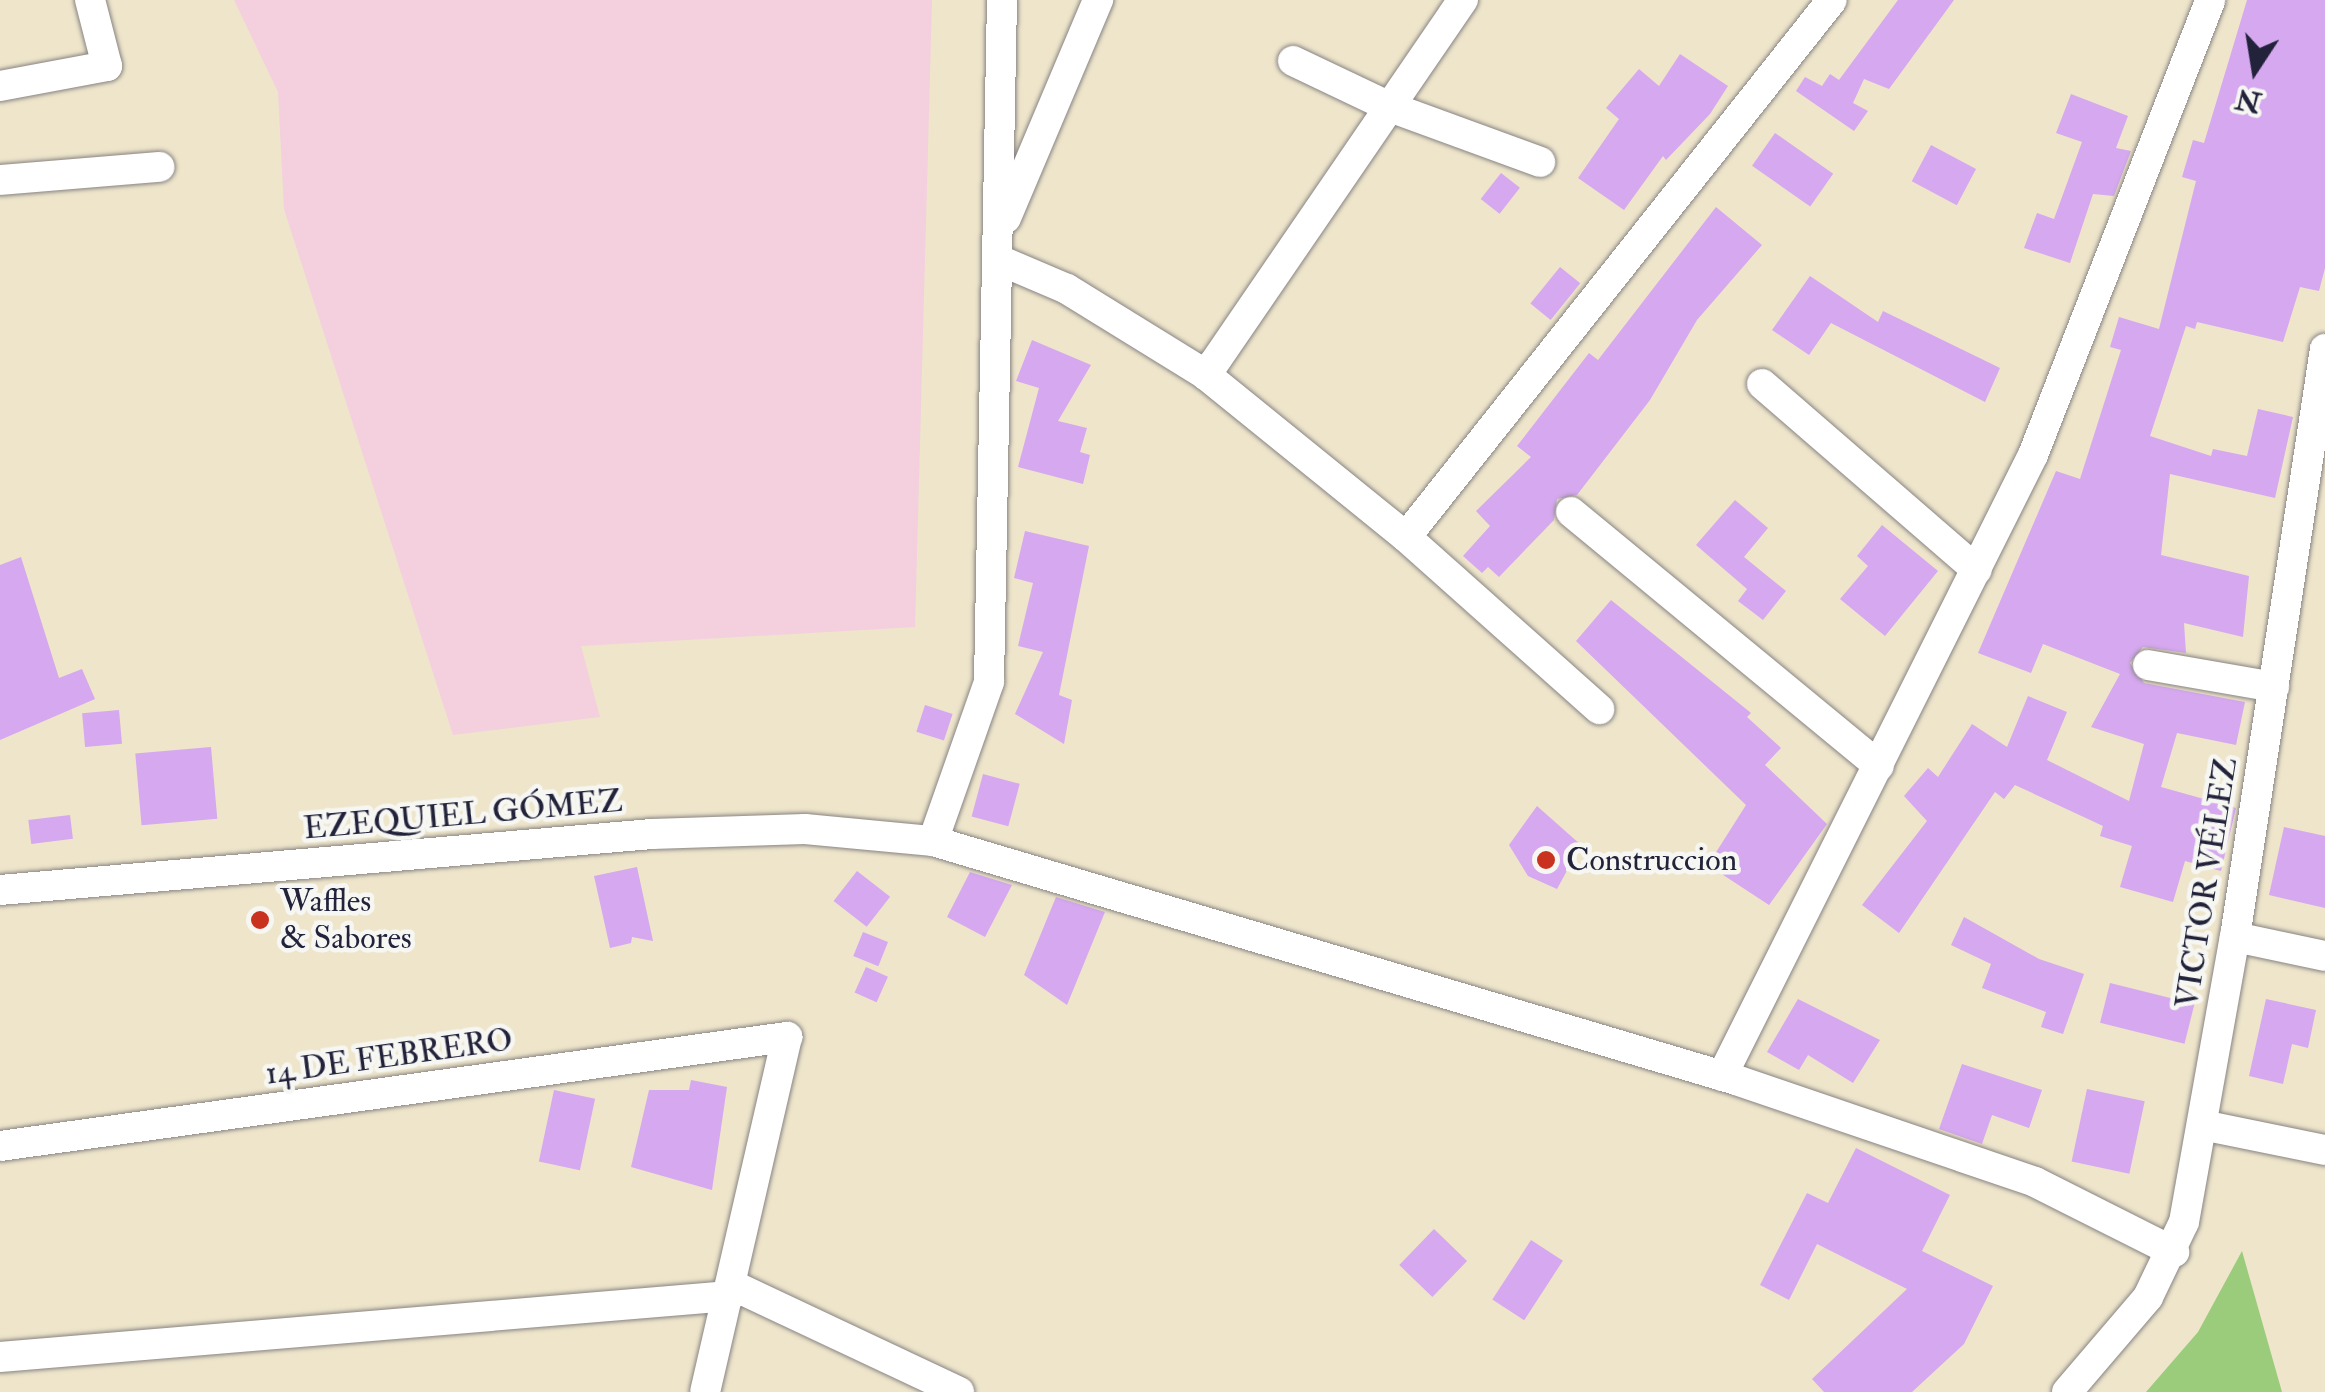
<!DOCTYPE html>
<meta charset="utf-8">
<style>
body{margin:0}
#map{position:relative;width:2325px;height:1392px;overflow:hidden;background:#eee5cb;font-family:"IM FELL Double Pica",serif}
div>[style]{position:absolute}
.built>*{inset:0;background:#f4cfde}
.green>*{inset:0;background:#9acc7c}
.building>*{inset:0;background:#d5a8ef;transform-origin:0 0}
.roads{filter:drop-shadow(0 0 2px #888483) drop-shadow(0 0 2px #888483)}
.street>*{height:30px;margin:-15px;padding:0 15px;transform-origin:15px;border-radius:15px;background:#fff}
.dots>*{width:28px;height:28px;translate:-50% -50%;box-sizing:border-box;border:5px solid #f6f6f2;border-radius:50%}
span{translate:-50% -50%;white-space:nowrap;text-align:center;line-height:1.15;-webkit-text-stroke:9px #f6f6f2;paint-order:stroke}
.street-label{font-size:32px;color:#22223b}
.poi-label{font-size:32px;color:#22223b}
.left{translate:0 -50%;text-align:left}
.north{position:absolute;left:2205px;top:20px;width:100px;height:100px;-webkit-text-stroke:8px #f6f6f2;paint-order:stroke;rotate:192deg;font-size:28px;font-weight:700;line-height:40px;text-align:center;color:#22223b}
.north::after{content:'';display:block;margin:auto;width:35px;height:45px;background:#22223b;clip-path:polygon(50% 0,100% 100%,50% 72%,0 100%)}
</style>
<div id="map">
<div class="built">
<div style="clip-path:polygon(234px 0,932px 0,915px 627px,581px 646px,600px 717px,453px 735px,284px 209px,278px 92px)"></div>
</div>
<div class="green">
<div style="clip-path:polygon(2242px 1251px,2282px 1392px,2146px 1392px,2198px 1332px)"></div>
</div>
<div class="building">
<div style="clip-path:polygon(1898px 0,1954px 0,1889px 89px,1864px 79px,1853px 103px,1868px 111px,1854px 131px,1796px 91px,1805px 77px,1822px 86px,1830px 74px,1839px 80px)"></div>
<div style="clip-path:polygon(2247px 0,2325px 0,2325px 268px,2319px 291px,2300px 287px,2283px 342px,2197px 322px,2195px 329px,2186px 326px,2150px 436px,2211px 456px,2213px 449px,2247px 456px,2258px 409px,2293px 417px,2275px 498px,2170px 474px,2161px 555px,2249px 576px,2243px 637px,2184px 623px,2186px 653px,2143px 647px,2130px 663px,2144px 683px,2245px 702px,2236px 745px,2177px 733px,2161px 787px,2236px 808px,2221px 871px,2185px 861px,2173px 902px,2120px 887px,2132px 846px,2100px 836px,2103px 826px,2015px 785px,2004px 799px,1995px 792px,1899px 933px,1862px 905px,1927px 821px,1904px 796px,1928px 768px,1938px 777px,1972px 724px,2007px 747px,2028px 696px,2067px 712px,2047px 760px,2129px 801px,2144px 744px,2091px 727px,2120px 674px,2043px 644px,2031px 673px,1978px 653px,2056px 471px,2080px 479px,2121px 350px,2110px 347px,2119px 317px,2159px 329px,2196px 181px,2182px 177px,2193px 140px,2204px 143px)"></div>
<div style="clip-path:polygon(1680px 54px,1728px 86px,1710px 114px,1666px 160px,1663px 156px,1624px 210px,1578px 178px,1619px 119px,1606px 108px,1639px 69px,1659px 86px)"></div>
<div style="clip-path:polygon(2071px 94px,2128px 116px,2116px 148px,2131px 151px,2114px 196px,2093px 194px,2070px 263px,2024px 248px,2037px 213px,2054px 219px,2082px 142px,2056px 133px)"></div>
<div style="left:1775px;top:133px;width:71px;height:40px;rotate:35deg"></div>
<div style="left:1931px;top:145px;width:51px;height:41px;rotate:28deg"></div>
<div style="left:1501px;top:173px;width:24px;height:33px;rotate:38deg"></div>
<div style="clip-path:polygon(1716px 207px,1762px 245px,1697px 320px,1650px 400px,1577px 495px,1557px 499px,1554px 520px,1499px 577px,1488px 567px,1482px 573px,1463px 556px,1490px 526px,1476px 511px,1531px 457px,1517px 446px,1589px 353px,1598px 360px)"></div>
<div style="left:1560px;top:267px;width:26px;height:47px;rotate:39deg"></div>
<div style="clip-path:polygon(1810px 276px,1878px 322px,1883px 311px,2000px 368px,1985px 402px,1831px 323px,1809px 355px,1772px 330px)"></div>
<div style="clip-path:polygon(1032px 340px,1091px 365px,1058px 421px,1087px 428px,1080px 452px,1090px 455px,1083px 484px,1018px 467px,1039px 388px,1016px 381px)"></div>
<div style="clip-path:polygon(1735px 500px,1768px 528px,1744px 557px,1786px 591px,1763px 620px,1738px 601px,1747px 589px,1696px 545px)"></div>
<div style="clip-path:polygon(1882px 525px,1938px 571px,1885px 636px,1840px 599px,1868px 566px,1857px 556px)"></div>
<div style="clip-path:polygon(1025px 531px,1089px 546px,1059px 695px,1072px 700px,1064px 744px,1015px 714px,1043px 652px,1018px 646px,1033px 583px,1014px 578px)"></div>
<div style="clip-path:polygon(21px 557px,59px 678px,82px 669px,95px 699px,0 740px,0 565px)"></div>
<div style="clip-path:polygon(1611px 600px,1751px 713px,1747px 717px,1781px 748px,1765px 765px,1827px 824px,1769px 905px,1708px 865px,1746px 805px,1576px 641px)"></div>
<div style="left:925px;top:705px;width:29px;height:28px;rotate:18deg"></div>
<div style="left:119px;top:710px;width:34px;height:37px;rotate:85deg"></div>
<div style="left:211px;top:747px;width:72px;height:76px;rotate:85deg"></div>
<div style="left:983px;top:774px;width:38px;height:44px;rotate:15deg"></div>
<div style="clip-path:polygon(1537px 806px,1581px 845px,1557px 889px,1528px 876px,1509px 845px)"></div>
<div style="left:70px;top:815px;width:24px;height:42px;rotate:83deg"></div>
<div style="clip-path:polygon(2284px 827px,2325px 836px,2325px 908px,2269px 895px)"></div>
<div style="clip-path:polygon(637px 867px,653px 941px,632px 937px,631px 943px,610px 948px,594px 876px)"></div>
<div style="left:857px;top:871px;width:42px;height:38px;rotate:38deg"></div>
<div style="clip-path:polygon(970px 872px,1012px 885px,985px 937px,947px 917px)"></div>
<div style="clip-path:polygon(1056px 897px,1105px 912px,1067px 1005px,1024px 975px)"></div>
<div style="clip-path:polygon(1964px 917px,2039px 959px,2084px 974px,2063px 1034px,2041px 1027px,2046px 1012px,1982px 988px,1991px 964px,1951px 945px)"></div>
<div style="left:863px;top:932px;width:27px;height:26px;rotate:22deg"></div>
<div style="left:866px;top:967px;width:24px;height:28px;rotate:24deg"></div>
<div style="left:2110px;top:983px;width:87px;height:41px;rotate:14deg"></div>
<div style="clip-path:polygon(1798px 999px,1880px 1040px,1853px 1083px,1808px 1055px,1799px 1070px,1767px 1052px)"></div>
<div style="clip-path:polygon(2266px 999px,2316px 1010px,2308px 1048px,2292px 1044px,2283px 1084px,2249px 1076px)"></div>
<div style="clip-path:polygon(1962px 1064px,2042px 1090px,2029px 1128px,1992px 1115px,1982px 1144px,1939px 1129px)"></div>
<div style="clip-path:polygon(691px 1080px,727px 1087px,712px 1190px,631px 1167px,649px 1090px,689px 1090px)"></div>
<div style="left:2087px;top:1089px;width:59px;height:74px;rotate:12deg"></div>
<div style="left:554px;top:1090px;width:42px;height:73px;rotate:12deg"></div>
<div style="clip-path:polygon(1856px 1148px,1950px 1195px,1922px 1251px,1993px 1286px,1964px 1344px,1912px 1392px,1824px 1392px,1812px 1379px,1907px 1289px,1817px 1244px,1789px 1300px,1760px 1285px,1807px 1193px,1828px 1203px)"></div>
<div style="left:1434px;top:1229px;width:46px;height:50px;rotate:44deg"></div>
<div style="left:1531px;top:1240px;width:38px;height:71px;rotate:33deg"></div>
</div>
<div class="roads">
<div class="street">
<div style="left:1293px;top:61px;width:107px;rotate:25.4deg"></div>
<div style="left:1390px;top:107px;width:160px;rotate:20.1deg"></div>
<div style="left:0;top:86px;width:109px;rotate:-10.6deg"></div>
<div style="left:107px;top:66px;width:68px;rotate:-104.4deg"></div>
<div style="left:0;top:180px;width:160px;rotate:-4.7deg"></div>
<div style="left:1006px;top:218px;width:237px;rotate:-67.1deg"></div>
<div style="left:999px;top:260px;width:74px;rotate:23.1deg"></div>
<div style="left:1067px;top:289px;width:163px;rotate:31.7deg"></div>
<div style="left:1206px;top:375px;width:455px;rotate:-55.6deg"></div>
<div style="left:1212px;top:365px;width:12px;rotate:121deg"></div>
<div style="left:1206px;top:375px;width:257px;rotate:39deg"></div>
<div style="left:1406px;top:537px;width:259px;rotate:41.7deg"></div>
<div style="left:1762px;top:384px;width:284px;rotate:40.9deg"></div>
<div style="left:1571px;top:512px;width:399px;rotate:39.5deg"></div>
<div style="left:1406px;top:537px;width:685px;rotate:-51.58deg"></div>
<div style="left:2148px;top:665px;width:128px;rotate:9.9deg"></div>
<div style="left:933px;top:841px;width:169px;rotate:-70.6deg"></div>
<div style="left:989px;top:682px;width:682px;rotate:-88.91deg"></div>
<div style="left:0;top:890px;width:654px;rotate:-4.91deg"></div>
<div style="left:652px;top:834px;width:153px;rotate:-1.9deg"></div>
<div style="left:805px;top:829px;width:129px;rotate:5.4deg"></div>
<div style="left:933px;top:841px;width:838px;rotate:16.57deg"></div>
<div style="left:1736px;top:1080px;width:316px;rotate:18.8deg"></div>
<div style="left:2035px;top:1182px;width:156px;rotate:26.7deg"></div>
<div style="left:2235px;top:937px;width:92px;rotate:11.9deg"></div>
<div style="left:1722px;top:1076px;width:695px;rotate:-63.4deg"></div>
<div style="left:2033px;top:455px;width:488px;rotate:-68.7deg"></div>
<div style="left:2202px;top:1125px;width:126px;rotate:11.5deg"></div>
<div style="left:0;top:1146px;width:795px;rotate:-7.89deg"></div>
<div style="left:787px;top:1037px;width:364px;rotate:103deg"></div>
<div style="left:0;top:1357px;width:732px;rotate:-4.78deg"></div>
<div style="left:729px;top:1296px;width:11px;rotate:-75deg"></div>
<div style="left:732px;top:1285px;width:251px;rotate:25.2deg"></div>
<div style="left:2067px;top:1392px;width:125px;rotate:-49.5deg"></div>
<div style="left:2148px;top:1297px;width:83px;rotate:-64.4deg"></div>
<div style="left:2184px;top:1222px;width:290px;rotate:-79.9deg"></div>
<div style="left:2235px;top:937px;width:595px;rotate:-81.3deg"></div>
</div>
</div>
<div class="dots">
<div style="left:1546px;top:860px;background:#c8321e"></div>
<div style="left:260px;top:920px;background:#c8321e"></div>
</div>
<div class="street-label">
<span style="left:463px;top:815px;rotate:-5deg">EZEQUIEL GÓMEZ</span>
<span style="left:2207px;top:883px;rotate:-81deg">VICTOR VÉLEZ</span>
<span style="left:389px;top:1057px;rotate:-8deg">14 DE FEBRERO</span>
</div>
<div class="poi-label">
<span class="left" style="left:1566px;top:860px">Construccion</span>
<span class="left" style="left:280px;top:920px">Waffles<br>&amp; Sabores</span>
</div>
<div class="north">N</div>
</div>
